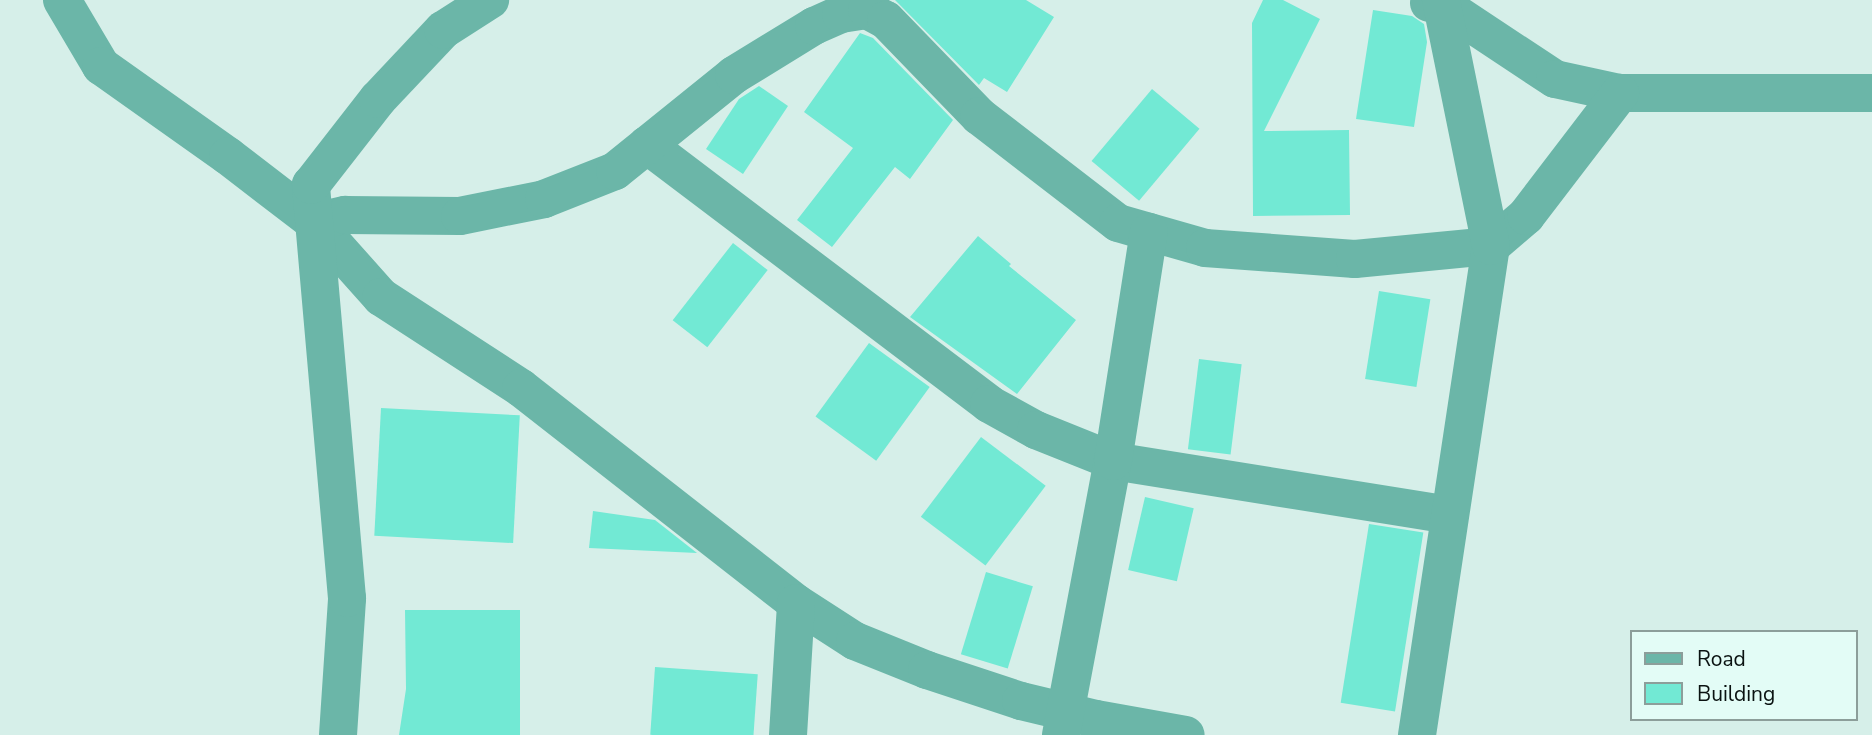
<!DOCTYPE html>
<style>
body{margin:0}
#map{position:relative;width:1872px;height:735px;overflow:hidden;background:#d6efe9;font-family:"Nunito Sans",sans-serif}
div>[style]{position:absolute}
.building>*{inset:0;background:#72e9d4;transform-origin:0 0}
.minor>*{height:38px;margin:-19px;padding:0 19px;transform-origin:19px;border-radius:19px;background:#6bb6a8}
span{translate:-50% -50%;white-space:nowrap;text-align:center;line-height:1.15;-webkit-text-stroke:5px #e3fcf6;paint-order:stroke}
.legend{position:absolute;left:1630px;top:630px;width:228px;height:91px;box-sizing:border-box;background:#e3fcf6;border:2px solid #8c9e9a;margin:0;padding:9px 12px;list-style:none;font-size:21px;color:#0a1211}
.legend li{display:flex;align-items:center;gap:14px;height:35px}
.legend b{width:35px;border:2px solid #8c9e9a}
</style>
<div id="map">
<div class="building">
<div style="clip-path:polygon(895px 0,1026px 0,1054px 17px,1007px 92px,984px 78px,979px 85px)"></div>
<div style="clip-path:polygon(1263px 0,1283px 0,1320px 19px,1264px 131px,1349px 130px,1350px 215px,1253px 216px,1252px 23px)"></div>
<div style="clip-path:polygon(1373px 10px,1412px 16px,1424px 24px,1427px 42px,1414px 127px,1356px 119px)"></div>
<div style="clip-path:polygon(860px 33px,873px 38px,953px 120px,910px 179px,895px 167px,832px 247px,797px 220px,853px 148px,804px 112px)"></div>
<div style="clip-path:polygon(759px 86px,788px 106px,743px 174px,706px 149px,739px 99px)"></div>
<div style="left:1152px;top:89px;width:62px;height:94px;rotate:40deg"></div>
<div style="clip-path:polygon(978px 236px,1011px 264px,1009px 266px,1076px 320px,1017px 394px,910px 317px)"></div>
<div style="left:733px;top:243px;width:44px;height:98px;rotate:38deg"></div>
<div style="left:1379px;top:291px;width:52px;height:89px;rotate:9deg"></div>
<div style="left:869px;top:343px;width:75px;height:91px;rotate:36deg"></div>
<div style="left:1199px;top:359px;width:43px;height:91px;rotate:7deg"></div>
<div style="left:381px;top:408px;width:139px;height:128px;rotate:3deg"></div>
<div style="left:981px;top:437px;width:81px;height:100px;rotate:37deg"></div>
<div style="left:1145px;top:497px;width:50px;height:75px;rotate:13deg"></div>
<div style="clip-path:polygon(593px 511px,655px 520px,697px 553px,589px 548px)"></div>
<div style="left:1369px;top:524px;width:55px;height:181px;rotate:9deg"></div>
<div style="left:986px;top:572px;width:49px;height:86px;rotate:17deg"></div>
<div style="clip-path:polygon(405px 610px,520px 610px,520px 735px,399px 735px,406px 689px)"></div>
<div style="left:655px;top:667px;width:103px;height:68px;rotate:4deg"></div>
</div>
<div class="minor">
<div style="left:62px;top:0;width:77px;rotate:59.4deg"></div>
<div style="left:101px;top:66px;width:156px;rotate:35.3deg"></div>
<div style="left:228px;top:156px;width:108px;rotate:37.5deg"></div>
<div style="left:314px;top:222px;width:101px;rotate:48.2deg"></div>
<div style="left:381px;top:297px;width:167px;rotate:33deg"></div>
<div style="left:521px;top:388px;width:349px;rotate:38deg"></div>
<div style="left:796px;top:603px;width:70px;rotate:32.8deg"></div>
<div style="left:855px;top:641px;width:78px;rotate:21.9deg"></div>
<div style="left:927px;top:670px;width:99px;rotate:18.3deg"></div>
<div style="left:1021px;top:701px;width:77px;rotate:13.5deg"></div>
<div style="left:1096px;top:719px;width:91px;rotate:10.1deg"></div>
<div style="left:1429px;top:3px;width:14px;rotate:8deg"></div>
<div style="left:1443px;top:5px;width:134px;rotate:33.5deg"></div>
<div style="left:1555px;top:79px;width:66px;rotate:12.2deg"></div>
<div style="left:1620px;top:93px;width:252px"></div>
<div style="left:647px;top:145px;width:429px;rotate:37.1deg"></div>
<div style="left:989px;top:404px;width:54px;rotate:29deg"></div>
<div style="left:1036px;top:430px;width:83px;rotate:21.9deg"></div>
<div style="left:1113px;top:461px;width:341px;rotate:9.1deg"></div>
<div style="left:314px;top:222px;width:32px;rotate:-13deg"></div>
<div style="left:345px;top:215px;width:115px;rotate:0.5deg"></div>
<div style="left:460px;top:216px;width:86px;rotate:-11.4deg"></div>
<div style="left:544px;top:199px;width:76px;rotate:-21.5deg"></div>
<div style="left:615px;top:171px;width:153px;rotate:-38.9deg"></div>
<div style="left:734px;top:75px;width:94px;rotate:-31.5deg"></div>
<div style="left:814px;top:26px;width:30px;rotate:-24deg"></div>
<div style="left:841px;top:14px;width:26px;rotate:-9deg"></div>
<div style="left:867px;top:10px;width:21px;rotate:28deg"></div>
<div style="left:886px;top:20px;width:134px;rotate:45.9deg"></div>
<div style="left:979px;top:116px;width:175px;rotate:37.6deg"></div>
<div style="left:1118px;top:223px;width:91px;rotate:16deg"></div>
<div style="left:1205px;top:248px;width:150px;rotate:4.2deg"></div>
<div style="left:1355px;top:259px;width:137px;rotate:-5.5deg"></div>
<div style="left:1491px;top:246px;width:46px;rotate:-40.6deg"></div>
<div style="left:1526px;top:216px;width:155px;rotate:-52.6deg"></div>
<div style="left:338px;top:735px;width:137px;rotate:-86.2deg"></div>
<div style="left:347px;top:598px;width:415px;rotate:-95deg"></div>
<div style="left:311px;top:185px;width:109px;rotate:-52.1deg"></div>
<div style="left:378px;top:99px;width:95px;rotate:-46.7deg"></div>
<div style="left:443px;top:30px;width:56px;rotate:-32.6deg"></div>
<div style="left:788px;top:735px;width:132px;rotate:-86.5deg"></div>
<div style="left:1061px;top:735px;width:279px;rotate:-79.3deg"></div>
<div style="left:1113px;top:461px;width:232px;rotate:-81.1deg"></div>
<div style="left:1417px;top:735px;width:495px;rotate:-81.4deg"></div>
<div style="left:1491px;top:246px;width:251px;rotate:-101.5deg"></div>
</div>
<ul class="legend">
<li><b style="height:9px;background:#6bb6a8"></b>Road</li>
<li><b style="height:19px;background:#72e9d4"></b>Building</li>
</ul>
</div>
